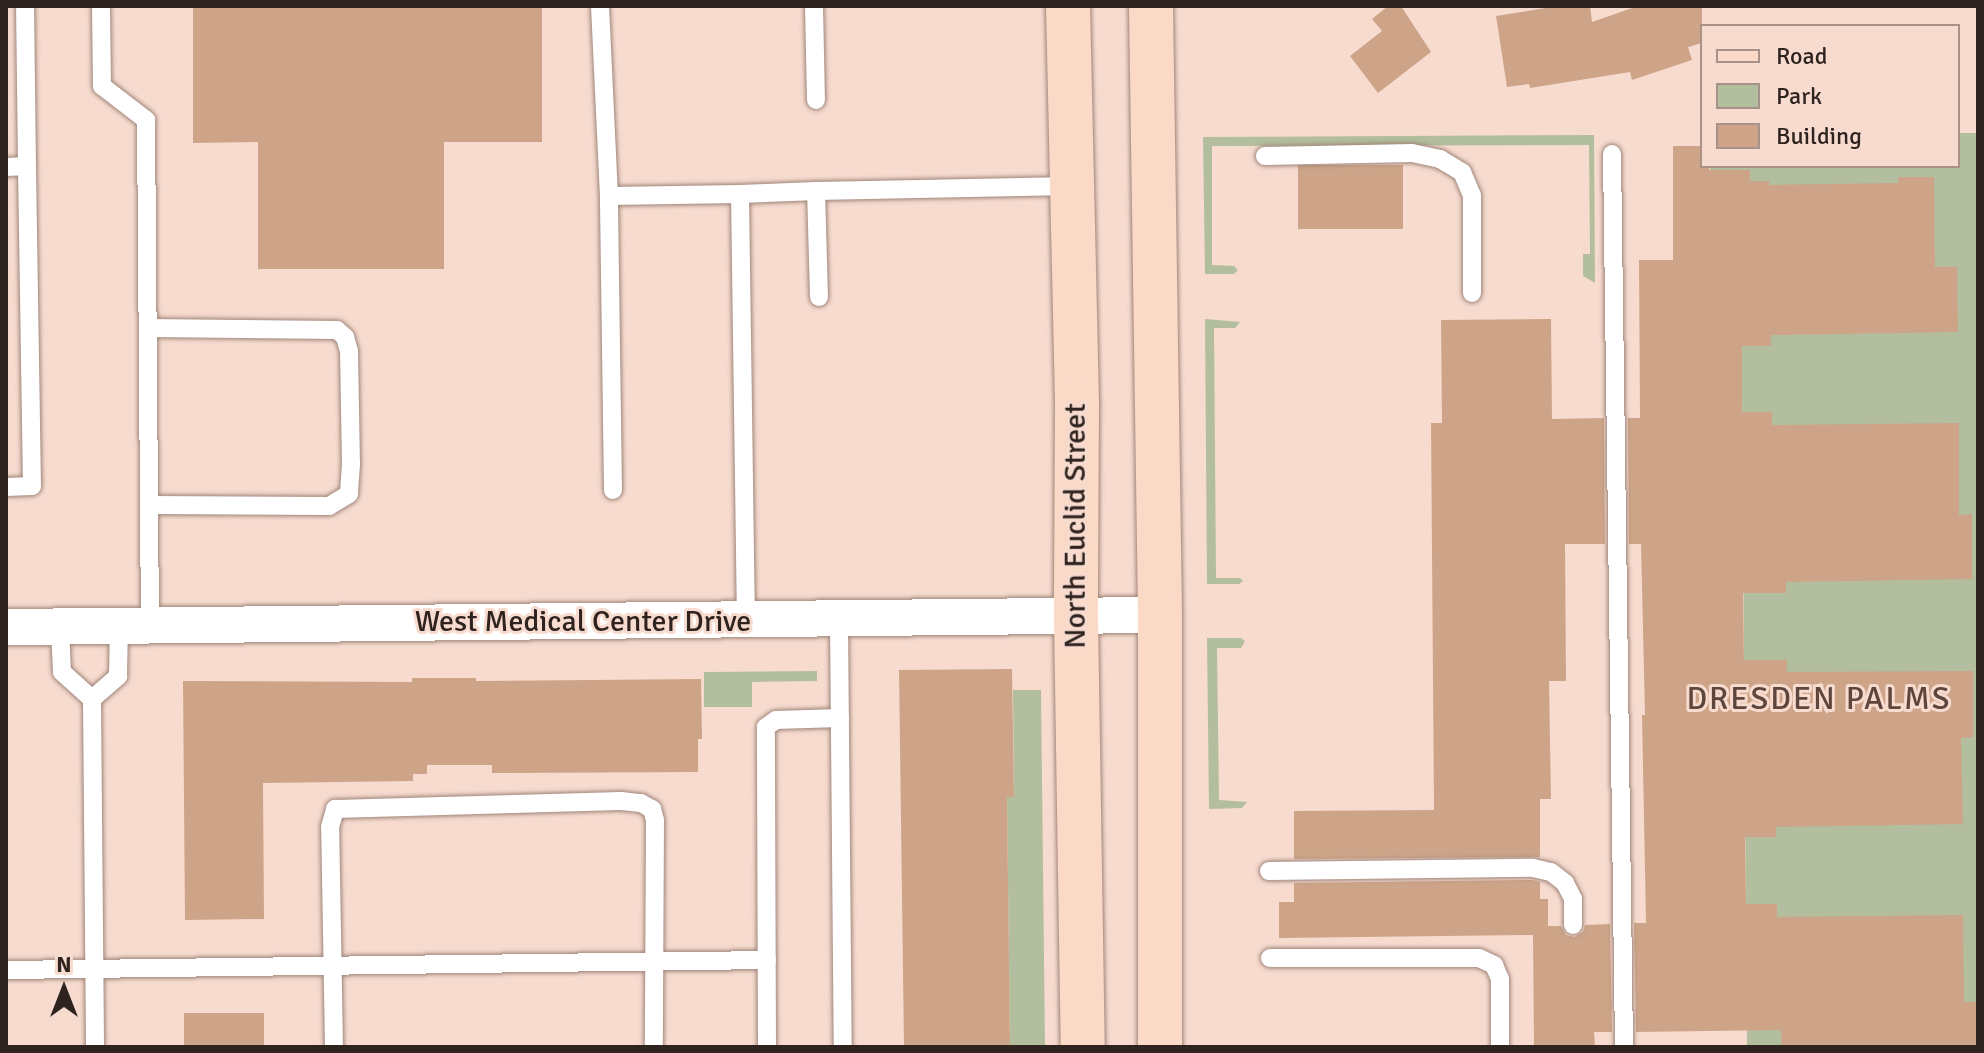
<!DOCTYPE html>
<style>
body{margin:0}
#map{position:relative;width:1984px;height:1053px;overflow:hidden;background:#f7dbcf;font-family:Signika,sans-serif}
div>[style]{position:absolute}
.green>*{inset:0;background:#b2be9d}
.building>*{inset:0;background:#cda488;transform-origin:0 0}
.roads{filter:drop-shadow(0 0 2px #9f857a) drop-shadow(0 0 2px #9f857a)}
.lane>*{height:18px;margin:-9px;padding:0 9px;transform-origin:9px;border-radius:9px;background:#fff}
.street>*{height:36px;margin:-18px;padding:0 18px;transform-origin:18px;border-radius:18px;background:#fff}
.primary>*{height:44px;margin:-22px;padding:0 22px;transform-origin:22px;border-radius:22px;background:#fbd9c7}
span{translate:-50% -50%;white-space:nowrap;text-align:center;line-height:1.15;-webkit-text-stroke:6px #f7dbcf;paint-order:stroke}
.street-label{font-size:30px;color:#2e231f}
.neighbourhood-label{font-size:32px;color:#5e463d;letter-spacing:2px}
.frame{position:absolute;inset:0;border:8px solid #2e231f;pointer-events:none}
.legend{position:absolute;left:1700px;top:24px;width:260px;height:144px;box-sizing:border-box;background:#f7dbcf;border:2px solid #a79189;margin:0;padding:10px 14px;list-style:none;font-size:24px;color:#2e231f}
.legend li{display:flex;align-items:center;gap:16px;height:40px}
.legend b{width:40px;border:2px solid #a79189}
.north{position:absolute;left:24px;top:949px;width:80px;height:80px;-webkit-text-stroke:6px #f7dbcf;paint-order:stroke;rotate:0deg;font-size:22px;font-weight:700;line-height:32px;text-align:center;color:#2e231f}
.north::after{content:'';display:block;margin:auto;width:28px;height:36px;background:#2e231f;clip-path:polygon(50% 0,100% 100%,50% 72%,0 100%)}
</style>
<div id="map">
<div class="green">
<div style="clip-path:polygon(1958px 133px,1978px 133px,1978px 1047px,1747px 1047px,1741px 259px,1709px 166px,1958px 166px)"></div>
<div style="clip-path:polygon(1594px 135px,1595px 283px,1583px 276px,1583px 254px,1590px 254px,1589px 145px,1212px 146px,1212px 265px,1234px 266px,1238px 270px,1234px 274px,1205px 274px,1203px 137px)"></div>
<div style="clip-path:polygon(1205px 319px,1240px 322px,1235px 328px,1214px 328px,1216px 578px,1240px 578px,1243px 581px,1239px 584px,1207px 584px)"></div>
<div style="clip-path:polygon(1207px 638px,1241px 638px,1245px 641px,1241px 648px,1217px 648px,1219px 800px,1247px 802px,1242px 808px,1209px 809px)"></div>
<div style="clip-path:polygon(817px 671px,817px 681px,752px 682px,752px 707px,704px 707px,704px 672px)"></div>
<div style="clip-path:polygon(1013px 690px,1041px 690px,1045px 1047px,1010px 1047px,1007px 797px,1014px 796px)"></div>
</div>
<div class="building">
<div style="clip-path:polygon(193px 6px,542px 6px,542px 142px,444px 142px,444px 269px,258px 269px,258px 142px,193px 143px)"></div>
<div style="clip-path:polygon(1388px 6px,1401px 6px,1431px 52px,1378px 93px,1350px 56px,1382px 31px,1372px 19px)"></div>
<div style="clip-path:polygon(1558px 6px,1590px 6px,1592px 22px,1638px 6px,1702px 6px,1702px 43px,1688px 47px,1692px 60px,1632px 80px,1630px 72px,1530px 88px,1529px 84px,1507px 87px,1496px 16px)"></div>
<div style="clip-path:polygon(1673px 146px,1702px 146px,1702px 166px,1709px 166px,1709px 170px,1750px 170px,1750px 181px,1769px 181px,1769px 185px,1898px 183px,1898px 177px,1934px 177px,1935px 267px,1957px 267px,1958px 332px,1771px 335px,1771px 346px,1742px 346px,1742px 412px,1772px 412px,1772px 425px,1959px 423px,1959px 515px,1972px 514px,1972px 579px,1786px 582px,1786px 593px,1743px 593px,1744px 660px,1787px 660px,1787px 672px,1973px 671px,1973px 737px,1961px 738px,1963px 824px,1776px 827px,1776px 837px,1745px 837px,1746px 904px,1777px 904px,1777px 917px,1963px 915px,1964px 1002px,1977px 1002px,1978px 1047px,1782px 1047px,1781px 1030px,1636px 1032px,1634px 923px,1646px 923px,1642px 715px,1645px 715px,1641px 544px,1629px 544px,1628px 418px,1640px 418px,1639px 260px,1673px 260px)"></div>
<div style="left:1403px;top:165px;width:64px;height:105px;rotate:90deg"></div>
<div style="clip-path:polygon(1551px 319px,1552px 419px,1604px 418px,1605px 544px,1565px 544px,1566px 681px,1549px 681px,1551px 799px,1540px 799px,1540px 857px,1294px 859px,1294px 811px,1434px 810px,1431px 423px,1442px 423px,1441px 320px)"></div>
<div style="clip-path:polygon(1012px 669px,1014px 797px,1007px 797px,1010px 1047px,904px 1047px,899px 670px)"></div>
<div style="clip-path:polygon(412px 678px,476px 678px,476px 681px,701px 679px,702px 739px,698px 739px,698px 772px,492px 773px,492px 765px,427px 765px,427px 774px,413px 774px,413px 781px,263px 783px,264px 919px,185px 920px,183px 681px,412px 682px)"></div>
<div style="clip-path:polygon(1532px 880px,1540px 882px,1540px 899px,1548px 899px,1548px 926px,1561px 926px,1566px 935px,1574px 937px,1583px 932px,1585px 925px,1610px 924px,1612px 1032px,1594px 1032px,1595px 1047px,1534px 1047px,1533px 935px,1279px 938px,1279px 902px,1294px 902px,1294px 883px)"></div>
<div style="left:184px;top:1013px;width:80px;height:34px"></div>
</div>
<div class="roads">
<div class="lane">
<div style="left:101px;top:6px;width:80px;rotate:89.3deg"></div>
<div style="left:102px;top:86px;width:56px;rotate:37.7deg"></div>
<div style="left:146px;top:120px;width:505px;rotate:89.55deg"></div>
<div style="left:600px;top:6px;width:190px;rotate:87.3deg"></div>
<div style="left:814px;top:6px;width:94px;rotate:88.8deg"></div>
<div style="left:1612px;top:154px;width:893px;rotate:89.23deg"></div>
<div style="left:1265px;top:156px;width:147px;rotate:-1.2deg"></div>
<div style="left:1412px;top:153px;width:29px;rotate:12deg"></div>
<div style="left:1440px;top:159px;width:26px;rotate:31deg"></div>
<div style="left:1462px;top:172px;width:25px;rotate:67deg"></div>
<div style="left:1472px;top:195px;width:98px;rotate:90deg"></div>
<div style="left:6px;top:167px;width:21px;rotate:-3deg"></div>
<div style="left:27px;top:166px;width:160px;rotate:-90.7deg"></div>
<div style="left:740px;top:194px;width:76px;rotate:-2.3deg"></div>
<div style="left:819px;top:297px;width:106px;rotate:-91.6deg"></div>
<div style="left:816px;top:191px;width:256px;rotate:-1.1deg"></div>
<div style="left:148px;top:328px;width:189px;rotate:0.6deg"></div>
<div style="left:337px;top:330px;width:11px;rotate:41deg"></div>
<div style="left:345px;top:337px;width:15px;rotate:74deg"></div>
<div style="left:349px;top:351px;width:113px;rotate:89deg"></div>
<div style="left:351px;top:464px;width:30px;rotate:94deg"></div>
<div style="left:349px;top:494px;width:23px;rotate:149deg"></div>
<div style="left:329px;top:506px;width:179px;rotate:-179.7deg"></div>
<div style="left:6px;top:487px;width:26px;rotate:-2deg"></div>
<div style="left:32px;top:486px;width:320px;rotate:-90.9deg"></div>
<div style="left:613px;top:490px;width:294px;rotate:-90.8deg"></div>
<div style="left:609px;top:196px;width:131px;rotate:-0.9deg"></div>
<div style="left:740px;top:194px;width:426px;rotate:89.2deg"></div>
<div style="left:839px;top:620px;width:427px;rotate:89.5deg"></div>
<div style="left:60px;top:627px;width:45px;rotate:87.5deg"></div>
<div style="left:62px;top:672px;width:40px;rotate:42deg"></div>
<div style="left:92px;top:699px;width:348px;rotate:89.5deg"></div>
<div style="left:92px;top:699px;width:35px;rotate:-41deg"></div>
<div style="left:118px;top:676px;width:50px;rotate:-88.9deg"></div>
<div style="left:1269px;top:871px;width:264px;rotate:-0.7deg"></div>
<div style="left:1533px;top:868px;width:18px;rotate:13deg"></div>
<div style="left:1551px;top:872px;width:18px;rotate:38deg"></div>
<div style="left:1565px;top:883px;width:18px;rotate:63deg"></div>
<div style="left:1573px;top:899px;width:26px;rotate:90deg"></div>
<div style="left:1270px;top:958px;width:209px"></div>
<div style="left:1479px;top:958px;width:17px;rotate:25deg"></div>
<div style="left:1494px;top:965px;width:15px;rotate:67deg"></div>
<div style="left:1500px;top:979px;width:68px;rotate:90deg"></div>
<div style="left:6px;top:970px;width:761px;rotate:-0.75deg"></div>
<div style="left:334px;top:1047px;width:220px;rotate:-91deg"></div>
<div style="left:330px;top:827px;width:19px;rotate:-74deg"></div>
<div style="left:335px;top:809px;width:286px;rotate:-1.6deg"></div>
<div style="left:621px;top:801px;width:20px;rotate:6deg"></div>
<div style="left:641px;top:803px;width:13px;rotate:29deg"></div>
<div style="left:652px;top:809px;width:11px;rotate:75deg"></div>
<div style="left:655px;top:820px;width:227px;rotate:90.3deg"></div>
<div style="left:767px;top:1047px;width:320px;rotate:-90.2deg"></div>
<div style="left:766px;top:727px;width:12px;rotate:-35deg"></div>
<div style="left:776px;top:720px;width:64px;rotate:-1.8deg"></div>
</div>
<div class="street">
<div style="left:6px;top:627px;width:1154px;rotate:-0.6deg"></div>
</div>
<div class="primary">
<div style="left:1068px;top:6px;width:396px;rotate:88.7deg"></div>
<div style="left:1077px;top:402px;width:216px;rotate:90.3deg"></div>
<div style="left:1076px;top:618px;width:429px;rotate:89.1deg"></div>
<div style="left:1151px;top:6px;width:609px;rotate:89.15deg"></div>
<div style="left:1160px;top:615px;width:432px;rotate:90deg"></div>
</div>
</div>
<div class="street-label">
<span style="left:1076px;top:526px;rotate:-90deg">North Euclid Street</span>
<span style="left:583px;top:622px">West Medical Center Drive</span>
</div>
<div class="neighbourhood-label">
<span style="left:1819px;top:699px">DRESDEN PALMS</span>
</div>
<div class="frame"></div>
<ul class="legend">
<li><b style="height:10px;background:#fbd9c7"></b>Road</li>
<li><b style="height:22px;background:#b2be9d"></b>Park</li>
<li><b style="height:22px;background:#cda488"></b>Building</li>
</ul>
<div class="north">N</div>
</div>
